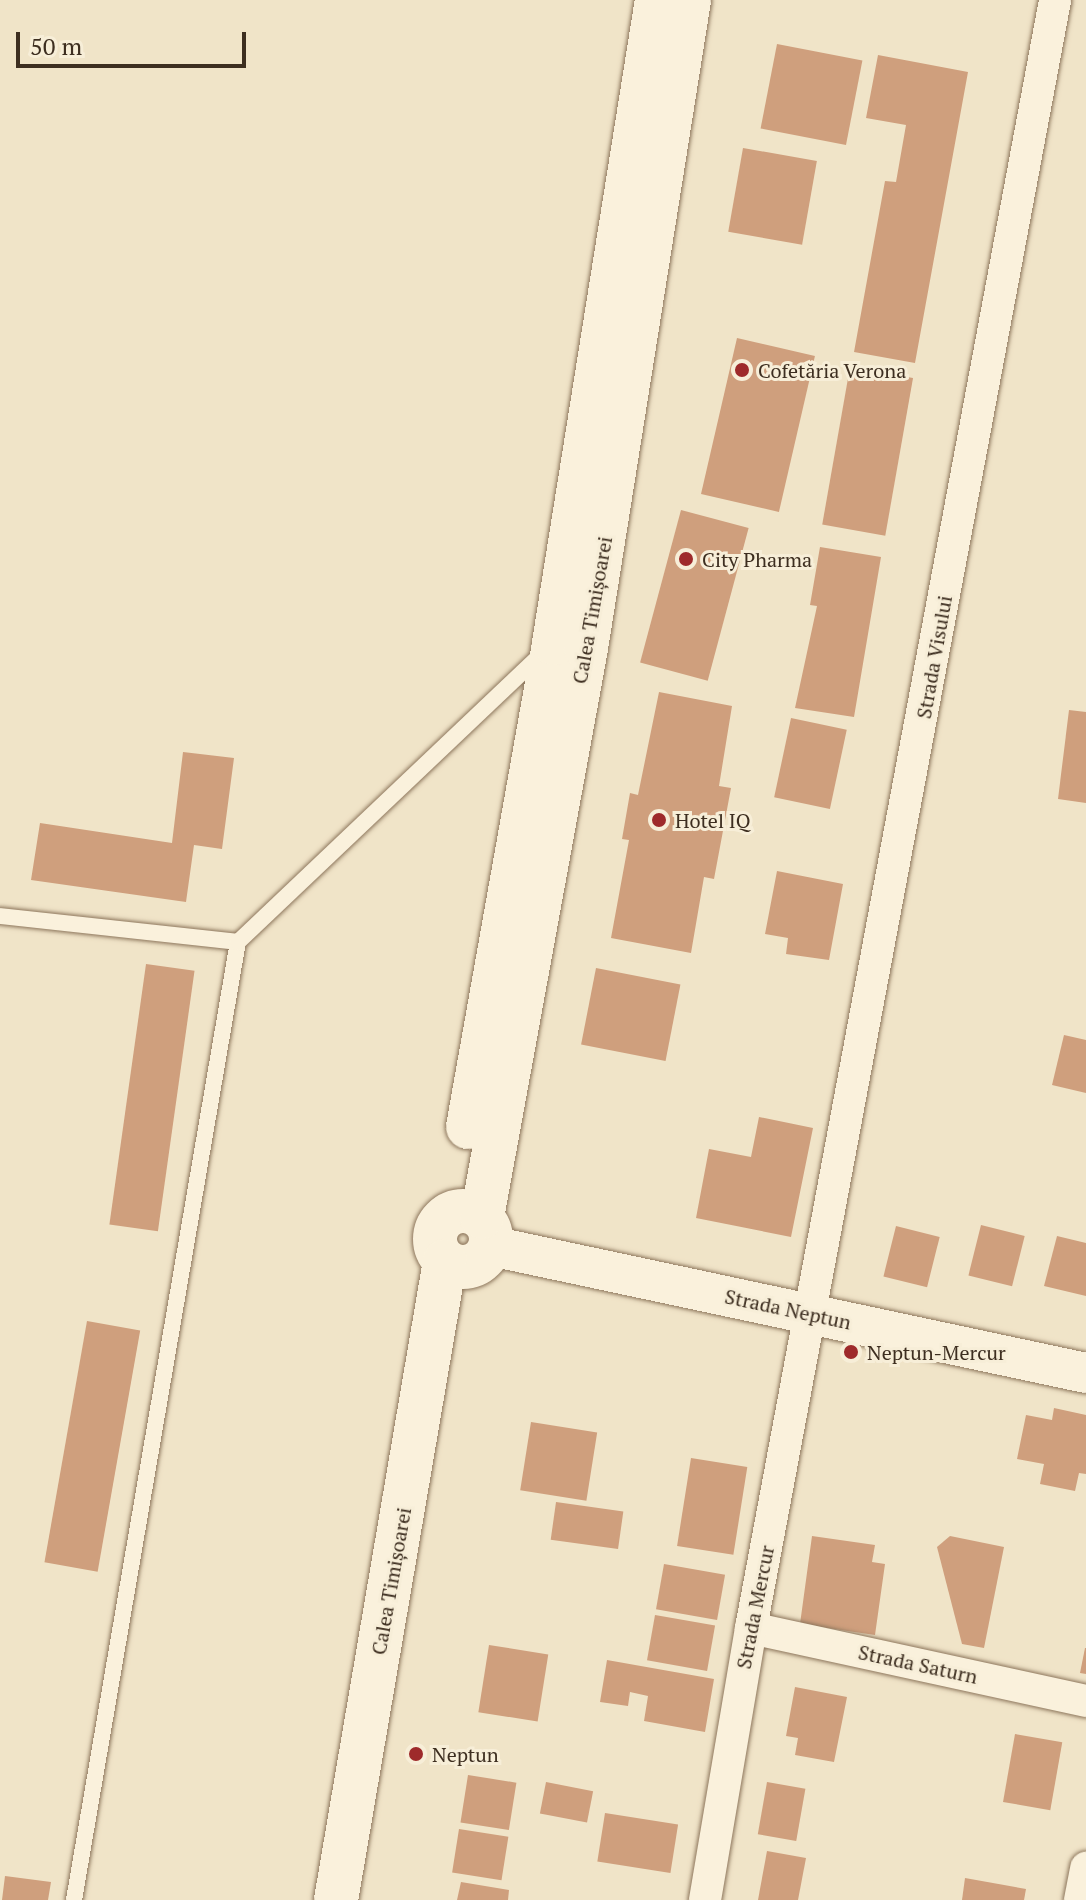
<!DOCTYPE html>
<meta charset="utf-8">
<style>
body{margin:0}
#map{position:relative;width:1086px;height:1900px;overflow:hidden;background:#f0e4c8;font-family:"PT Serif",serif}
div>[style]{position:absolute}
.building>*{inset:0;background:#cf9f7d;transform-origin:0 0}
.roads{filter:drop-shadow(0 0 2px #8d765c) drop-shadow(0 0 2px #8d765c)}
.service>*{height:16px;margin:-8px;padding:0 8px;transform-origin:8px;border-radius:8px;background:#faf1dc}
.minor>*{height:32px;margin:-16px;padding:0 16px;transform-origin:16px;border-radius:16px;background:#faf1dc}
.tertiary>*{height:40px;margin:-20px;padding:0 20px;transform-origin:20px;border-radius:20px;background:#faf1dc}
.secondary>*{height:44px;margin:-22px;padding:0 22px;transform-origin:22px;border-radius:22px;background:#faf1dc}
.secondary>.ring{margin:-22px;padding:0;box-sizing:content-box;background:none;border:44px solid #faf1dc;border-radius:50%}
.dots>*{width:22px;height:22px;translate:-50% -50%;box-sizing:border-box;border:4px solid #f7eed8;border-radius:50%}
span{translate:-50% -50%;white-space:nowrap;text-align:center;line-height:1.15;-webkit-text-stroke:6px #f7eed8;paint-order:stroke}
.poi-label{font-size:20px;color:#3d2e20}
.left{translate:0 -50%;text-align:left}
.street-label{font-size:20px;color:#3d2e20}
.scale{position:absolute;left:16px;top:32px;width:230px;height:36px;box-sizing:border-box;border:4px solid #3d2e20;border-top:0;padding-left:10px;font-size:24px;line-height:28px;white-space:nowrap;color:#3d2e20;-webkit-text-stroke:6px #f7eed8;paint-order:stroke}
</style>
<div id="map">
<div class="building">
<div style="left:777px;top:44px;width:87px;height:86px;rotate:11deg"></div>
<div style="clip-path:polygon(878px 55px,968px 72px,915px 363px,854px 352px,885px 181px,896px 182px,906px 125px,866px 118px)"></div>
<div style="left:743px;top:148px;width:75px;height:85px;rotate:10deg"></div>
<div style="left:737px;top:338px;width:80px;height:160px;rotate:13deg"></div>
<div style="left:850px;top:367px;width:64px;height:160px;rotate:10deg"></div>
<div style="left:681px;top:510px;width:70px;height:158px;rotate:15deg"></div>
<div style="clip-path:polygon(820px 547px,881px 557px,854px 717px,795px 708px,817px 606px,810px 605px)"></div>
<div style="clip-path:polygon(659px 692px,732px 706px,719px 786px,731px 788px,714px 879px,704px 877px,691px 953px,611px 938px,629px 840px,622px 839px,630px 793px,638px 795px)"></div>
<div style="clip-path:polygon(1069px 710px,1086px 712px,1086px 803px,1058px 799px)"></div>
<div style="left:791px;top:718px;width:57px;height:81px;rotate:12deg"></div>
<div style="clip-path:polygon(183px 752px,234px 758px,222px 849px,194px 845px,186px 902px,31px 880px,40px 823px,172px 843px)"></div>
<div style="clip-path:polygon(777px 871px,843px 884px,829px 960px,786px 954px,788px 938px,765px 934px)"></div>
<div style="left:146px;top:964px;width:49px;height:263px;rotate:8deg"></div>
<div style="left:596px;top:968px;width:86px;height:78px;rotate:11deg"></div>
<div style="clip-path:polygon(1064px 1035px,1086px 1040px,1086px 1093px,1052px 1085px)"></div>
<div style="clip-path:polygon(759px 1117px,813px 1128px,791px 1237px,696px 1218px,709px 1149px,751px 1157px)"></div>
<div style="left:981px;top:1225px;width:45px;height:52px;rotate:14deg"></div>
<div style="left:896px;top:1226px;width:45px;height:52px;rotate:14deg"></div>
<div style="clip-path:polygon(1057px 1236px,1086px 1243px,1086px 1296px,1044px 1286px)"></div>
<div style="left:87px;top:1321px;width:54px;height:245px;rotate:10deg"></div>
<div style="clip-path:polygon(1054px 1408px,1086px 1415px,1086px 1474px,1079px 1473px,1075px 1491px,1040px 1484px,1044px 1464px,1017px 1459px,1026px 1415px,1052px 1420px)"></div>
<div style="left:531px;top:1422px;width:67px;height:69px;rotate:9deg"></div>
<div style="left:691px;top:1458px;width:57px;height:89px;rotate:9deg"></div>
<div style="left:556px;top:1502px;width:68px;height:38px;rotate:8deg"></div>
<div style="clip-path:polygon(812px 1536px,875px 1545px,872px 1562px,885px 1564px,875px 1635px,800px 1624px)"></div>
<div style="clip-path:polygon(950px 1536px,1004px 1547px,984px 1648px,962px 1644px,937px 1547px)"></div>
<div style="left:664px;top:1564px;width:62px;height:46px;rotate:10deg"></div>
<div style="left:655px;top:1615px;width:61px;height:46px;rotate:10deg"></div>
<div style="left:489px;top:1645px;width:60px;height:68px;rotate:9deg"></div>
<div style="clip-path:polygon(1085px 1648px,1086px 1648px,1086px 1674px,1080px 1673px)"></div>
<div style="clip-path:polygon(607px 1660px,714px 1679px,705px 1732px,644px 1721px,648px 1696px,630px 1692px,628px 1706px,600px 1702px)"></div>
<div style="clip-path:polygon(795px 1687px,847px 1697px,834px 1762px,795px 1755px,798px 1738px,786px 1736px)"></div>
<div style="left:1015px;top:1734px;width:48px;height:69px;rotate:10deg"></div>
<div style="left:468px;top:1775px;width:49px;height:48px;rotate:9deg"></div>
<div style="left:546px;top:1782px;width:48px;height:32px;rotate:11deg"></div>
<div style="left:767px;top:1782px;width:39px;height:53px;rotate:10deg"></div>
<div style="left:605px;top:1813px;width:74px;height:49px;rotate:9deg"></div>
<div style="left:459px;top:1829px;width:50px;height:44px;rotate:9deg"></div>
<div style="clip-path:polygon(767px 1851px,806px 1858px,798px 1900px,758px 1900px)"></div>
<div style="clip-path:polygon(5px 1876px,51px 1882px,48px 1900px,2px 1900px)"></div>
<div style="clip-path:polygon(965px 1878px,1026px 1889px,1024px 1900px,962px 1900px)"></div>
<div style="clip-path:polygon(461px 1882px,509px 1890px,508px 1900px,457px 1900px)"></div>
</div>
<div class="roads">
<div class="service">
<div style="left:0;top:916px;width:239px;rotate:6.2deg"></div>
<div style="left:74px;top:1900px;width:972px;rotate:-80.29deg"></div>
<div style="left:238px;top:942px;width:422px;rotate:-43.5deg"></div>
</div>
<div class="minor">
<div style="left:751px;top:1628px;width:343px;rotate:12.3deg"></div>
<div style="left:705px;top:1900px;width:276px;rotate:-80.4deg"></div>
<div style="left:751px;top:1628px;width:1656px;rotate:-79.42deg"></div>
<div style="left:1080px;top:1900px;width:33px;rotate:-79deg"></div>
</div>
<div class="tertiary">
<div style="left:491px;top:1246px;width:608px;rotate:12.05deg"></div>
</div>
<div class="secondary">
<div style="left:468px;top:1127px;width:492px;rotate:-79.9deg"></div>
<div style="left:554px;top:643px;width:651px;rotate:-80.9deg"></div>
<div class="ring" style="left:435px;top:1211px;width:12px;height:12px"></div>
<div style="left:482px;top:1217px;width:578px;rotate:-79.64deg"></div>
<div style="left:586px;top:648px;width:656px;rotate:-80.97deg"></div>
<div style="left:336px;top:1900px;width:648px;rotate:-80.32deg"></div>
</div>
</div>
<div class="dots">
<div style="left:742px;top:370px;background:#9e2a2b"></div>
<div style="left:686px;top:559px;background:#9e2a2b"></div>
<div style="left:659px;top:820px;background:#9e2a2b"></div>
<div style="left:851px;top:1352px;background:#9e2a2b"></div>
<div style="left:416px;top:1754px;background:#9e2a2b"></div>
</div>
<div class="poi-label">
<span class="left" style="left:758px;top:370px">Cofetăria Verona</span>
<span class="left" style="left:702px;top:559px">City Pharma</span>
<span class="left" style="left:675px;top:820px">Hotel IQ</span>
<span class="left" style="left:867px;top:1352px">Neptun-Mercur</span>
<span class="left" style="left:432px;top:1754px">Neptun</span>
</div>
<div class="street-label">
<span style="left:592px;top:610px;rotate:-80deg">Calea Timișoarei</span>
<span style="left:934px;top:657px;rotate:-80deg">Strada Visului</span>
<span style="left:788px;top:1309px;rotate:12deg">Strada Neptun</span>
<span style="left:391px;top:1581px;rotate:-80deg">Calea Timișoarei</span>
<span style="left:755px;top:1607px;rotate:-79deg">Strada Mercur</span>
<span style="left:918px;top:1664px;rotate:12deg">Strada Saturn</span>
</div>
<div class="scale">50 m</div>
</div>
